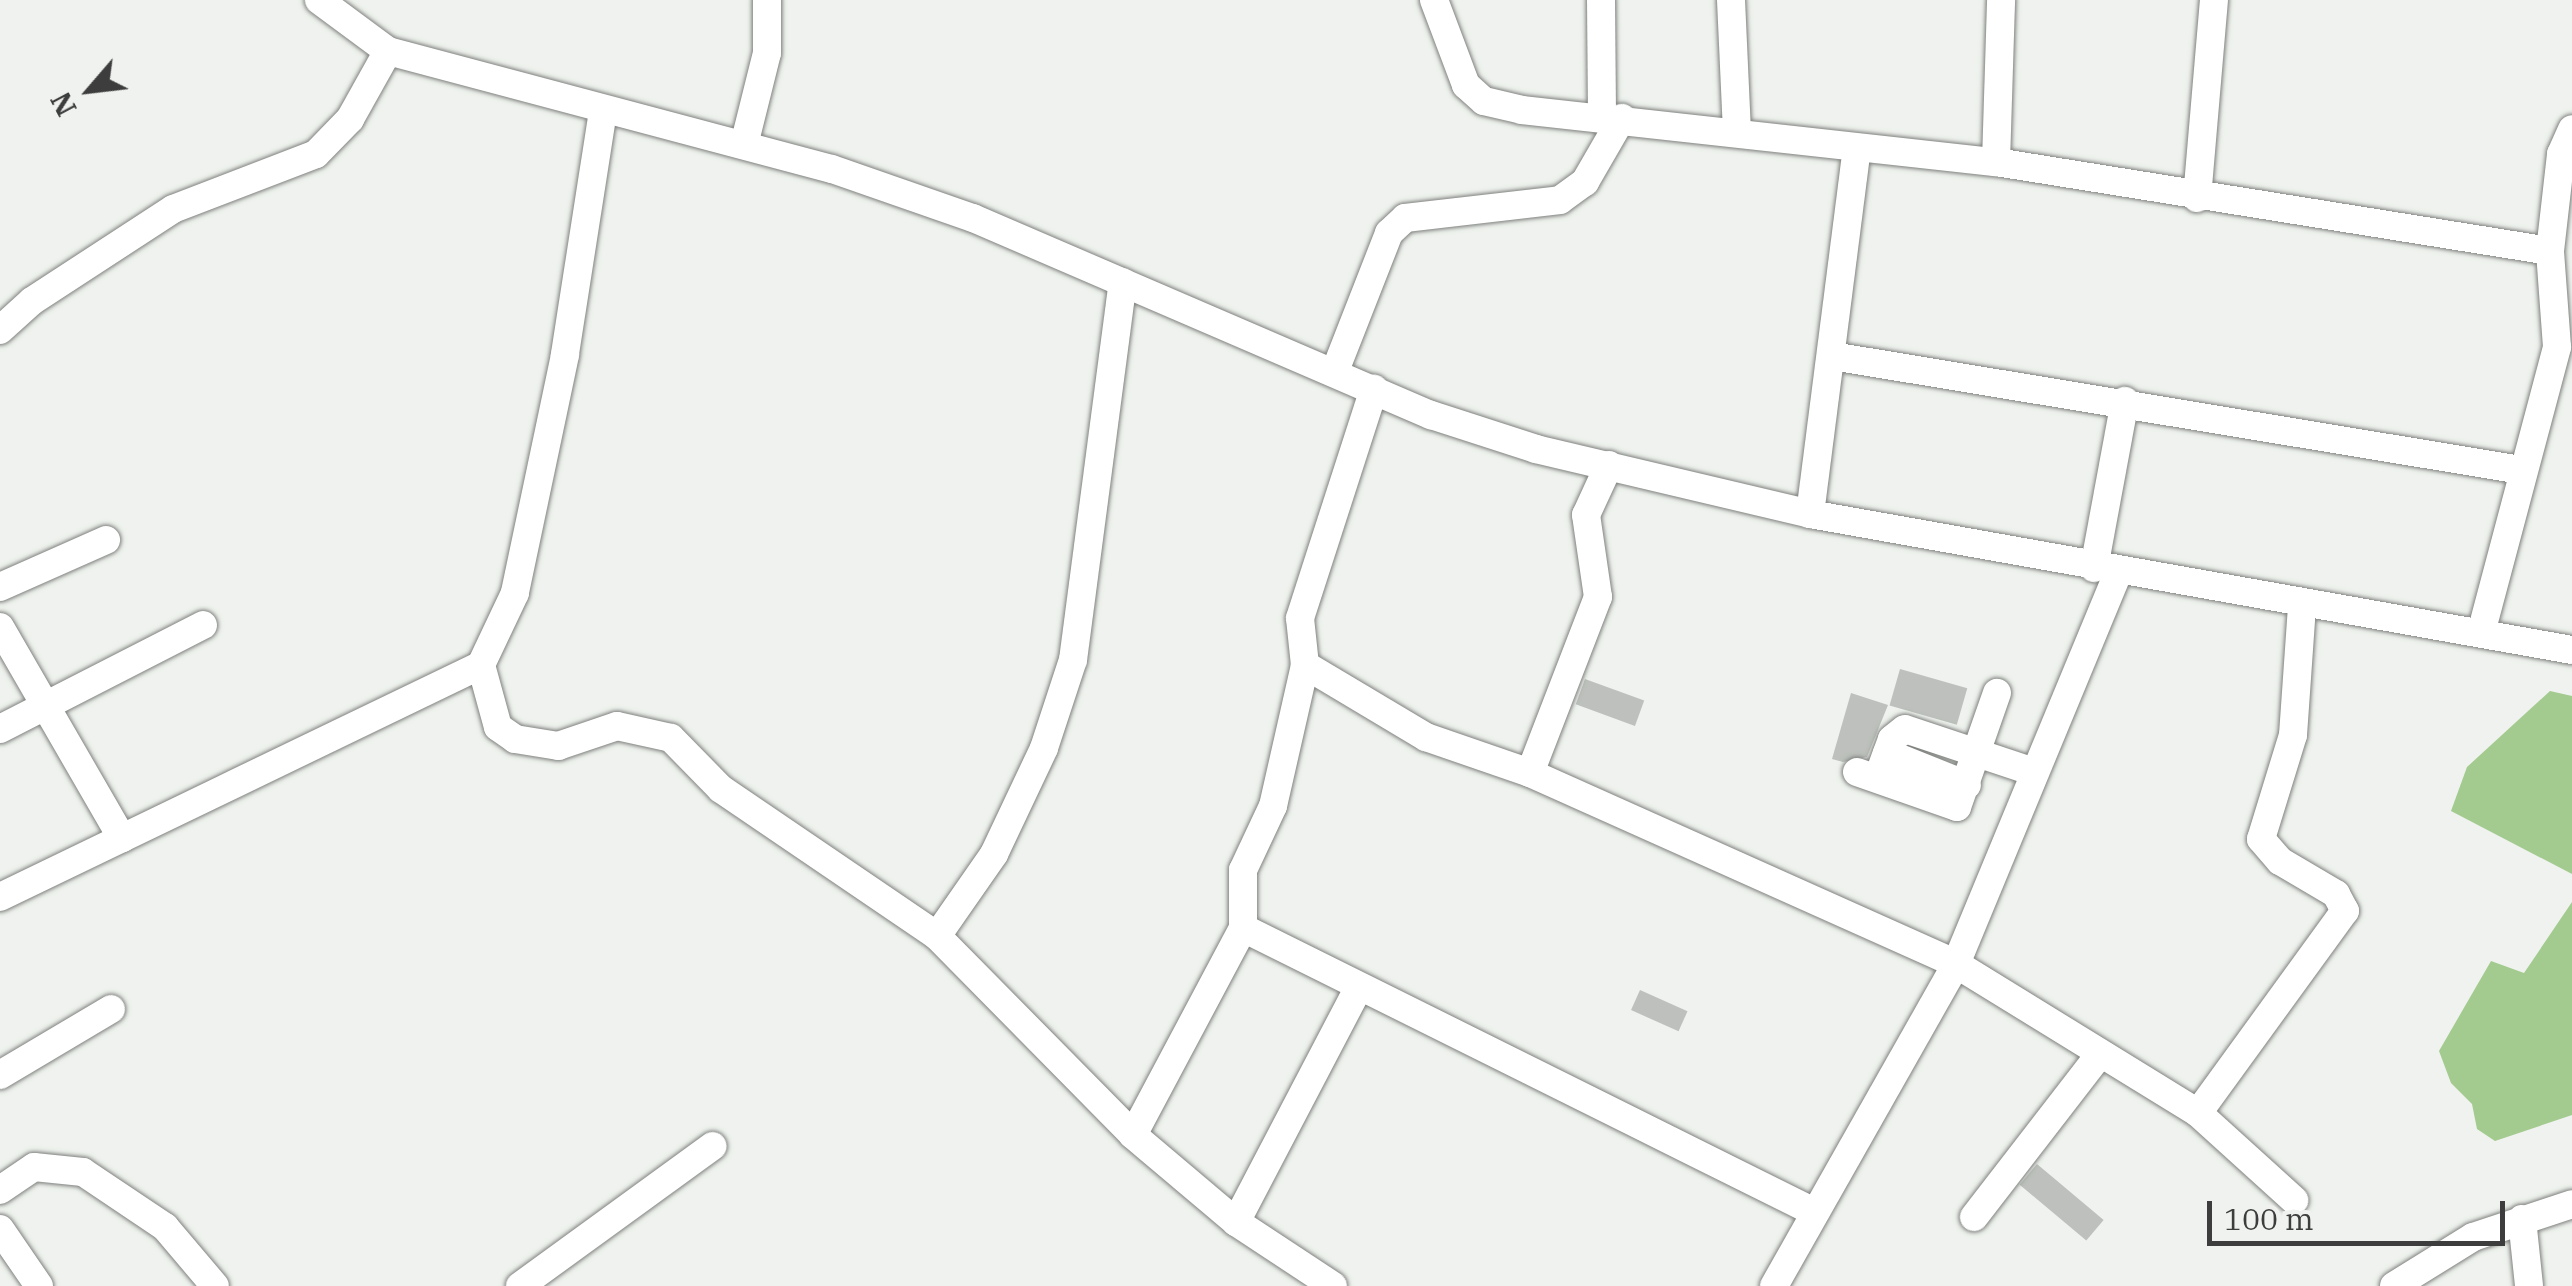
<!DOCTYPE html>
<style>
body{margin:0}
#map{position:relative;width:2572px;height:1286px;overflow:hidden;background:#eff2ee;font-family:"IBM Plex Serif",serif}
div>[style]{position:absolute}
.green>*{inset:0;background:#a4cb8f}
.building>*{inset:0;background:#bdc0bc;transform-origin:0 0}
.roads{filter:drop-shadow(0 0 2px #7e817d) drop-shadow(0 0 2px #7e817d)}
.minor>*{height:28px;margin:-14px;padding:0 14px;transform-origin:14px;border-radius:14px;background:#fff}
span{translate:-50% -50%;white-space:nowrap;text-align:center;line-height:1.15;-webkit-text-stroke:10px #eff2ee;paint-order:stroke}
.north{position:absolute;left:40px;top:40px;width:100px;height:100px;-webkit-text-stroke:8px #eff2ee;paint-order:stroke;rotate:242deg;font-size:28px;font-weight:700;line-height:40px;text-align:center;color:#3c3d3c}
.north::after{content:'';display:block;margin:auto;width:35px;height:45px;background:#3c3d3c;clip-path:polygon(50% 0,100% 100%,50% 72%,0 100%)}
.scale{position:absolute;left:2207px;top:1201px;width:298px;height:45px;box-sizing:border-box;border:5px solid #3c3d3c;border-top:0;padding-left:12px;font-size:30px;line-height:35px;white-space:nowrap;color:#3c3d3c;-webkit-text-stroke:8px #eff2ee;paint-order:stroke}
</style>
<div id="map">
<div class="green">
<div style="clip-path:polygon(2550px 691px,2572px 696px,2572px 874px,2451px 811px,2467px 767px)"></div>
<div style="clip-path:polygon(2572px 902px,2572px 1115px,2495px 1141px,2477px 1129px,2472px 1104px,2451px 1083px,2439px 1051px,2491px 961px,2524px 973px)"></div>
</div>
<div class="building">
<div style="left:1900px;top:669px;width:70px;height:38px;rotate:16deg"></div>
<div style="left:1585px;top:679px;width:63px;height:27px;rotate:20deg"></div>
<div style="clip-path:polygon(1851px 693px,1888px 705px,1867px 757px,1843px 762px,1832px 759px)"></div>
<div style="left:1640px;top:990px;width:52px;height:22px;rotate:24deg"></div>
<div style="left:2037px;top:1164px;width:87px;height:27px;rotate:40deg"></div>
</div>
<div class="roads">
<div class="minor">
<div style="left:319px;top:0;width:86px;rotate:36.5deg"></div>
<div style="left:388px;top:51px;width:459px;rotate:14.9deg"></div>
<div style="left:832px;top:169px;width:149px;rotate:19.2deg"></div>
<div style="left:973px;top:218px;width:499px;rotate:23.3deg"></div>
<div style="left:1431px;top:415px;width:110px;rotate:17.9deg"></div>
<div style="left:1536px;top:449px;width:282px;rotate:13.3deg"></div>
<div style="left:1810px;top:514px;width:774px;rotate:10.12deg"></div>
<div style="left:1434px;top:0;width:91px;rotate:69.4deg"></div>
<div style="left:1466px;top:85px;width:24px;rotate:42deg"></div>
<div style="left:1484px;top:101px;width:39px;rotate:13deg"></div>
<div style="left:1522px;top:110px;width:477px;rotate:6.3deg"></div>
<div style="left:1996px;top:162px;width:561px;rotate:9.13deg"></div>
<div style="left:1601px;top:0;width:119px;rotate:89.5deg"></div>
<div style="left:1731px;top:0;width:130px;rotate:87.4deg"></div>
<div style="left:603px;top:111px;width:247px;rotate:98.9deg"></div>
<div style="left:565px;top:355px;width:243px;rotate:101.9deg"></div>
<div style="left:515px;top:593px;width:80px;rotate:115.3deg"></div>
<div style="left:481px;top:665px;width:64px;rotate:74.7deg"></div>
<div style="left:498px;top:727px;width:21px;rotate:35deg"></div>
<div style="left:515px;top:739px;width:44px;rotate:9.2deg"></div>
<div style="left:558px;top:746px;width:62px;rotate:-18.7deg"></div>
<div style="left:617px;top:726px;width:55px;rotate:12.5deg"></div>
<div style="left:671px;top:738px;width:71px;rotate:45.6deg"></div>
<div style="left:721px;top:789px;width:261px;rotate:34.2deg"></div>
<div style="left:937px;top:936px;width:279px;rotate:45.4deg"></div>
<div style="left:1133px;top:1135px;width:135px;rotate:40.2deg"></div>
<div style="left:1236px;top:1222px;width:116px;rotate:33.4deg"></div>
<div style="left:744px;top:145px;width:95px;rotate:-76deg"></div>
<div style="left:767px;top:53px;width:53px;rotate:-90deg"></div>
<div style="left:1996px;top:162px;width:162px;rotate:-88.2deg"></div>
<div style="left:2197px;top:198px;width:199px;rotate:-85.1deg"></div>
<div style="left:0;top:330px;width:43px;rotate:-42.2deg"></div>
<div style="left:32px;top:301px;width:168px;rotate:-33.1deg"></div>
<div style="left:173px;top:209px;width:153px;rotate:-21deg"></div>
<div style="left:316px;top:154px;width:49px;rotate:-45.8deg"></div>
<div style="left:350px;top:119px;width:78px;rotate:-60.8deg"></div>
<div style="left:1832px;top:356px;width:698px;rotate:9.39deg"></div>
<div style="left:1335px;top:371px;width:148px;rotate:-68.6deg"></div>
<div style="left:1389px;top:233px;width:22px;rotate:-43deg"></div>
<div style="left:1405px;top:218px;width:156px;rotate:-6.6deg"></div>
<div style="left:1560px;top:200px;width:31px;rotate:-36deg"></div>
<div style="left:1585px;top:182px;width:74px;rotate:-60deg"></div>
<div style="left:1810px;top:514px;width:368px;rotate:-82.7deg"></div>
<div style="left:2094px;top:568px;width:170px;rotate:-79.5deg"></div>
<div style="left:0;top:587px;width:116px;rotate:-23.9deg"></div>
<div style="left:0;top:627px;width:244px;rotate:60deg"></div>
<div style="left:2481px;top:633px;width:296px;rotate:-75.1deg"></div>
<div style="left:2557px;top:347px;width:96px;rotate:-94.2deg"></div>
<div style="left:2550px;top:251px;width:98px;rotate:-83.5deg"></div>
<div style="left:2561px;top:154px;width:27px;rotate:-66deg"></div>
<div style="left:1305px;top:665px;width:141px;rotate:30.8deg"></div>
<div style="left:1426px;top:737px;width:110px;rotate:19.1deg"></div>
<div style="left:1530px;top:773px;width:467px;rotate:24.1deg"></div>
<div style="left:1956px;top:964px;width:284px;rotate:31.6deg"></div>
<div style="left:2198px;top:1113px;width:250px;rotate:-54deg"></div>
<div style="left:2345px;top:911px;width:19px;rotate:-118deg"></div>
<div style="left:2336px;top:894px;width:65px;rotate:-149.5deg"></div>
<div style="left:2280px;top:861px;width:29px;rotate:-131deg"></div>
<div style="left:2261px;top:839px;width:109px;rotate:-72.9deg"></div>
<div style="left:2293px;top:735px;width:129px;rotate:-86deg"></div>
<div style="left:0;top:729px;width:228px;rotate:-27.1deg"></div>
<div style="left:1887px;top:753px;width:86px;rotate:21.8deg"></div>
<div style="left:1857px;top:772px;width:106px;rotate:19.3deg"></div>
<div style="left:1957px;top:807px;width:121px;rotate:-70.7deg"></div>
<div style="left:1530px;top:773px;width:189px;rotate:-68.9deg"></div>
<div style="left:1598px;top:597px;width:83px;rotate:-98.3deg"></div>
<div style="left:1586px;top:515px;width:55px;rotate:-65.3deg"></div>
<div style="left:1878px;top:777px;width:40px;rotate:-69.8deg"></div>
<div style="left:1892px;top:739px;width:16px;rotate:-38deg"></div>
<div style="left:1905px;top:729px;width:136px;rotate:18.4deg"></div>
<div style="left:0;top:897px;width:534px;rotate:-25.75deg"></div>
<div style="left:1243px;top:928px;width:638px;rotate:26.44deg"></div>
<div style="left:937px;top:936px;width:100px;rotate:-55.2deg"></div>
<div style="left:994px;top:854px;width:117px;rotate:-64.7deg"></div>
<div style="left:1044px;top:748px;width:93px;rotate:-71.8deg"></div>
<div style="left:1073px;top:660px;width:381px;rotate:-82.5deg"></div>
<div style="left:0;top:1075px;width:129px;rotate:-30.7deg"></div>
<div style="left:2198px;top:1113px;width:130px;rotate:42.2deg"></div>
<div style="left:1133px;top:1135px;width:234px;rotate:-62deg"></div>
<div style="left:1243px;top:928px;width:58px;rotate:-90deg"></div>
<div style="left:1243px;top:870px;width:71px;rotate:-64.9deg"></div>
<div style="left:1273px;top:806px;width:145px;rotate:-77.2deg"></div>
<div style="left:1305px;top:665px;width:47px;rotate:-96.1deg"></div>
<div style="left:1300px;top:618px;width:241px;rotate:-72.1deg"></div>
<div style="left:0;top:1190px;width:41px;rotate:-34.1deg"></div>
<div style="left:34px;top:1167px;width:49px;rotate:5.8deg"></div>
<div style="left:83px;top:1172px;width:99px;rotate:33.9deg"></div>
<div style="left:165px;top:1227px;width:77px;rotate:49.7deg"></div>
<div style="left:1974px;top:1217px;width:205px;rotate:-52.3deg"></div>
<div style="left:2522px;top:1219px;width:67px;rotate:84deg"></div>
<div style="left:1236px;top:1222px;width:265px;rotate:-62.4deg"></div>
<div style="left:0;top:1229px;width:69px;rotate:55.6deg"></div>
<div style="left:520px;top:1286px;width:238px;rotate:-36deg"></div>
<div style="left:1774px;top:1286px;width:370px;rotate:-60.5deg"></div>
<div style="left:1956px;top:964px;width:423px;rotate:-67.5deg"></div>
<div style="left:2394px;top:1286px;width:93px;rotate:-31.8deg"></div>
<div style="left:2473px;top:1237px;width:104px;rotate:-18.4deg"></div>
</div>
</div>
<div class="north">N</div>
<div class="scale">100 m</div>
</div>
